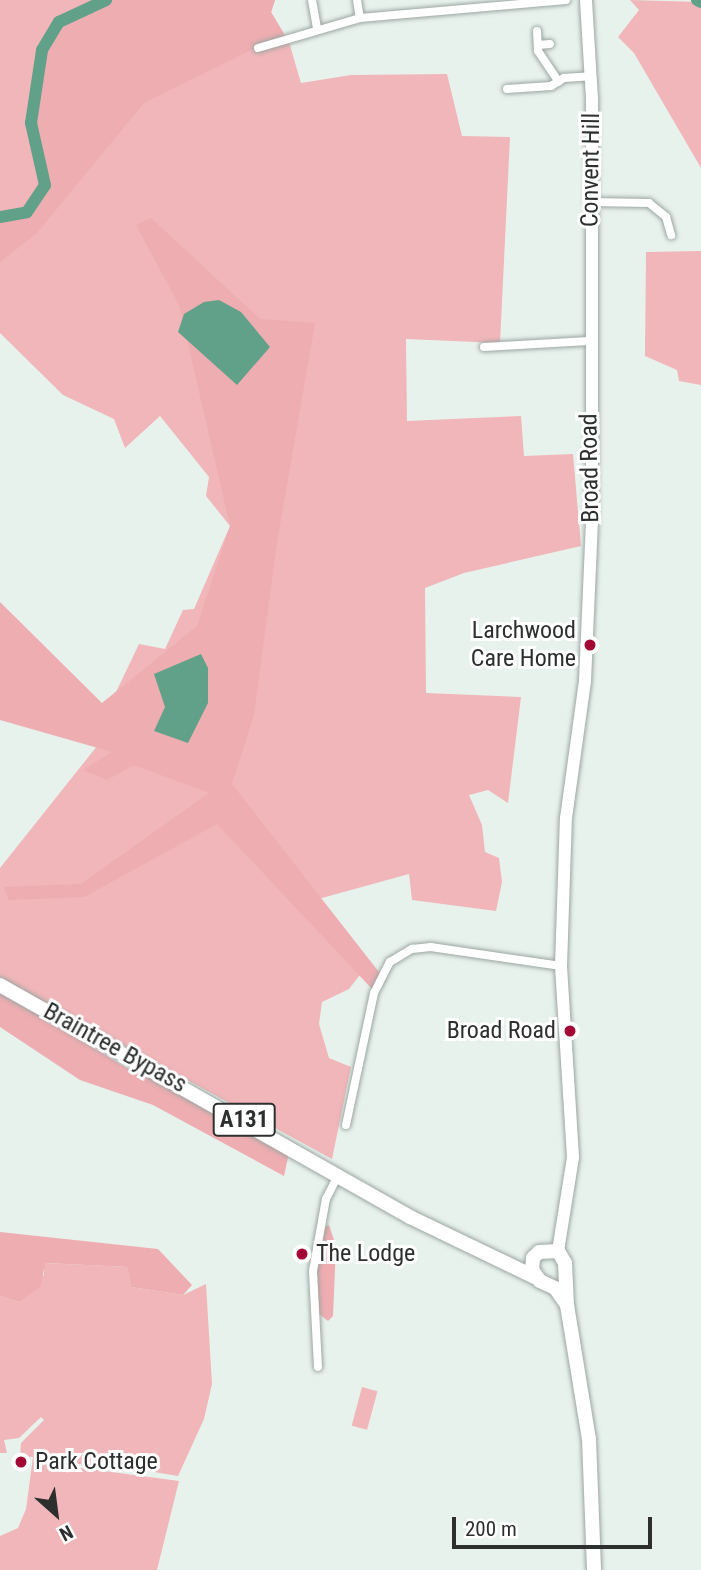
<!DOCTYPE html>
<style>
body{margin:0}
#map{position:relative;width:701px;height:1570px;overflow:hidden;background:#e8f2ed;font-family:"Roboto Condensed",sans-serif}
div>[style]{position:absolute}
.green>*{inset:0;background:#f1b6b9;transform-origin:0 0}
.forest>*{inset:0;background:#edadb1}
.water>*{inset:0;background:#62a189}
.river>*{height:12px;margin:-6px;padding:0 6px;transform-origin:6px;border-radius:6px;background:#62a189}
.roads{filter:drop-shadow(0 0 2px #9ca6a2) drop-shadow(0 0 2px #9ca6a2)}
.minor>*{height:8px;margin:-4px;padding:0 4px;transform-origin:4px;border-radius:4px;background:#fff}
.secondary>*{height:12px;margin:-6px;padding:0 6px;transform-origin:6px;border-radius:6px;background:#fff}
.trunk>*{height:14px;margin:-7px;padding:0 7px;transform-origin:7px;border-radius:7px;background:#fff}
.dots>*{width:19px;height:19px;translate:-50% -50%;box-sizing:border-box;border:4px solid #fff;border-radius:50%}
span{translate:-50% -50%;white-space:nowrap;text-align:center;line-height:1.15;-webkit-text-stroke:6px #fff;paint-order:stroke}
.shield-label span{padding:2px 5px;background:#fff;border:2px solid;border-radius:5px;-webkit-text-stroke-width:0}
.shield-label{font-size:23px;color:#2c2f2e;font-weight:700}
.street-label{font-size:24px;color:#2c2f2e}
.poi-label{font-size:24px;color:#2c2f2e}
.right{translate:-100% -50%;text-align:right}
.left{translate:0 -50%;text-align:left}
.north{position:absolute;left:21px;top:1479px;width:70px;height:70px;-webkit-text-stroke:5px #fff;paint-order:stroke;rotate:152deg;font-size:19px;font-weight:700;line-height:28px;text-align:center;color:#2c2f2e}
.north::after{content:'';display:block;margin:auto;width:24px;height:32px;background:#2c2f2e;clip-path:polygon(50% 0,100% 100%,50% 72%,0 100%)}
.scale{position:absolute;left:452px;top:1517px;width:200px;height:32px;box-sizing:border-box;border:4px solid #2c2f2e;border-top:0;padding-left:9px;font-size:21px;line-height:24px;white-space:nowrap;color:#2c2f2e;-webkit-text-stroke:5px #fff;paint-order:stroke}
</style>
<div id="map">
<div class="green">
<div style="clip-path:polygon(0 0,275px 0,271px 12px,289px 42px,301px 83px,351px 75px,447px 74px,462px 136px,510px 137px,500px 343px,406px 339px,407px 421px,521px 416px,524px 456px,573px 454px,581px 546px,464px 573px,425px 588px,426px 693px,521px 697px,508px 803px,488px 790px,469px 795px,482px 825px,485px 852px,499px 858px,502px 882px,496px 911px,412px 900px,409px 874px,311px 901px,363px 971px,349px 989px,322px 1002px,319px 1024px,329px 1058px,351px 1067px,332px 1159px,0 978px,0 868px,109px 731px,103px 703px,116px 692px,139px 644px,165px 649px,183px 610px,194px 609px,230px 526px,206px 496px,209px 477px,160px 416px,125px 448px,114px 419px,63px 395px,0 333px)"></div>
<div style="clip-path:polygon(630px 0,701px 2px,701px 168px,634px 53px,618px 37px,639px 10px)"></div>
<div style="clip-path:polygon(701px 251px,701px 385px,679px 381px,677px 370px,645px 356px,646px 252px)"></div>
<div style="clip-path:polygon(44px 1263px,129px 1267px,131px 1287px,183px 1295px,206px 1284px,212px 1384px,204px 1419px,178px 1476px,112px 1465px,44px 1463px,179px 1481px,157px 1570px,0 1570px,0 1536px,18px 1528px,26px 1509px,33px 1457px,20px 1456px,21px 1443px,44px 1420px,41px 1417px,19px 1438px,4px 1440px,7px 1453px,0 1453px,0 1296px,19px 1302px,44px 1275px)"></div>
<div style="left:362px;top:1387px;width:16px;height:40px;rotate:15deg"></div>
</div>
<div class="forest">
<div style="clip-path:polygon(106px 0,275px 0,271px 12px,284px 34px,144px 103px,37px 233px,0 262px,0 217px,26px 212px,45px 185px,31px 123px,42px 50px,59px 22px)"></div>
<div style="clip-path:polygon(151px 218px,260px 319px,315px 323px,277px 543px,254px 715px,232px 784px,386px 981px,373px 990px,217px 824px,84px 897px,9px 900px,4px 887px,81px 884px,209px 793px,134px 765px,107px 780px,83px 770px,112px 752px,0 720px,0 602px,102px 703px,197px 626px,230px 526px,179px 305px,136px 225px)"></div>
<div style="clip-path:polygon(0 991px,130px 1070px,163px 1083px,289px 1153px,284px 1176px,153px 1105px,80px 1080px,0 1027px)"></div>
<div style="clip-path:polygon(329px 1225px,336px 1246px,333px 1316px,328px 1321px,318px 1313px,317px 1269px,325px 1227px)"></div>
<div style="clip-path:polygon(0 1232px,158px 1249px,192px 1285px,183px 1295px,131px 1287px,128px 1267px,45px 1263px,41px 1286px,19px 1302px,0 1296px)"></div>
</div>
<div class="water">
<div style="clip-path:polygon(219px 300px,241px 312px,270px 347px,237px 385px,178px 332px,184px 314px,204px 302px)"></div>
<div style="clip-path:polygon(201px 654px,208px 668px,208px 703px,188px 743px,154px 731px,165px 707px,154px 674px)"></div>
</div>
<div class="river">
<div style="left:697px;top:0;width:4px;rotate:27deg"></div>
<div style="left:0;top:217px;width:27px;rotate:-10deg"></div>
<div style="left:27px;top:212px;width:32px;rotate:-56deg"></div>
<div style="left:45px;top:185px;width:64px;rotate:-102.7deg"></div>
<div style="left:31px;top:123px;width:74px;rotate:-81.4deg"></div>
<div style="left:42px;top:50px;width:33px;rotate:-59deg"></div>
<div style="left:59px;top:22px;width:52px;rotate:-25.1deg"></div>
</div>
<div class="roads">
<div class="minor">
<div style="left:312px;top:0;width:29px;rotate:80deg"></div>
<div style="left:357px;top:0;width:18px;rotate:81deg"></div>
<div style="left:537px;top:31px;width:20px;rotate:87deg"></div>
<div style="left:538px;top:51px;width:37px;rotate:56deg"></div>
<div style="left:538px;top:45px;width:12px;rotate:-5deg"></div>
<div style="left:258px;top:48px;width:106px;rotate:-16.4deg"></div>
<div style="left:360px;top:18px;width:207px;rotate:-5deg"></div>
<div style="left:507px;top:89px;width:44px;rotate:-3.9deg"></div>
<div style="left:551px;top:86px;width:15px;rotate:-32deg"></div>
<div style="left:564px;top:78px;width:26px;rotate:-4deg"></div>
<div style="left:590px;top:202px;width:59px;rotate:1deg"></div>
<div style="left:649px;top:203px;width:22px;rotate:39deg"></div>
<div style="left:666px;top:217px;width:19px;rotate:74deg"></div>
<div style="left:484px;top:347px;width:105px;rotate:-3.3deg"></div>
<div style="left:346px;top:1125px;width:135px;rotate:-78deg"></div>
<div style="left:374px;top:993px;width:35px;rotate:-63deg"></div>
<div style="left:390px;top:962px;width:26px;rotate:-31deg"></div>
<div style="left:412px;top:949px;width:19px;rotate:-6deg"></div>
<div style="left:431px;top:947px;width:131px;rotate:8.3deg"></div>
<div style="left:318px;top:1367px;width:96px;rotate:-93deg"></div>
<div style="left:313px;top:1271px;width:73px;rotate:-79.8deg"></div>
<div style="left:326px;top:1199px;width:27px;rotate:-63deg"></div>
</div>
<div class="secondary">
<div style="left:558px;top:1251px;width:95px;rotate:-80.9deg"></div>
<div style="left:573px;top:1157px;width:191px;rotate:-93.6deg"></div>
<div style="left:561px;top:966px;width:148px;rotate:-88.1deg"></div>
<div style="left:566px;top:818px;width:138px;rotate:-82.1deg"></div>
<div style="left:585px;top:681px;width:159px;rotate:-87.5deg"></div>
<div style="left:592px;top:522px;width:423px;rotate:-90deg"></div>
<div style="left:592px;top:99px;width:99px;rotate:-93.5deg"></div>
</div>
<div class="trunk">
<div style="left:0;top:985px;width:471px;rotate:29.5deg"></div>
<div style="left:410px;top:1217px;width:141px;rotate:25.7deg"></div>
<div style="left:567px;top:1305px;width:21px;rotate:-125deg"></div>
<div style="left:555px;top:1288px;width:17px;rotate:-155deg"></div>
<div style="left:540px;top:1281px;width:14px;rotate:-126deg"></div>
<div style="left:532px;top:1270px;width:12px;rotate:-85deg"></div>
<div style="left:533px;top:1258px;width:8px;rotate:-45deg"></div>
<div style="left:539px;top:1252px;width:19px;rotate:-3deg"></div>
<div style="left:558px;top:1251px;width:14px;rotate:60deg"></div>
<div style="left:565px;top:1263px;width:42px;rotate:87.3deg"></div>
<div style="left:567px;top:1305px;width:136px;rotate:80.7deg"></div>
<div style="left:589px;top:1439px;width:131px;rotate:87.8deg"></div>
</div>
</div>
<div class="dots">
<div style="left:590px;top:645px;background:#a30634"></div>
<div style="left:570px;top:1031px;background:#a30634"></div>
<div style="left:302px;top:1254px;background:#a30634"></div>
<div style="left:21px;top:1462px;background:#a30634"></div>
</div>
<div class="shield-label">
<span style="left:244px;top:1120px">A131</span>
</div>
<div class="street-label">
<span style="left:591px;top:170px;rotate:-89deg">Convent Hill</span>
<span style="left:590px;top:468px;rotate:-91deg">Broad Road</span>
<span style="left:115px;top:1048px;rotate:29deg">Braintree Bypass</span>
</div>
<div class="poi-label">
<span class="right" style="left:576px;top:645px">Larchwood<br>Care Home</span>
<span class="right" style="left:556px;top:1031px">Broad Road</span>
<span class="left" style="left:316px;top:1254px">The Lodge</span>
<span class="left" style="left:35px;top:1462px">Park Cottage</span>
</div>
<div class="north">N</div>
<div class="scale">200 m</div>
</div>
